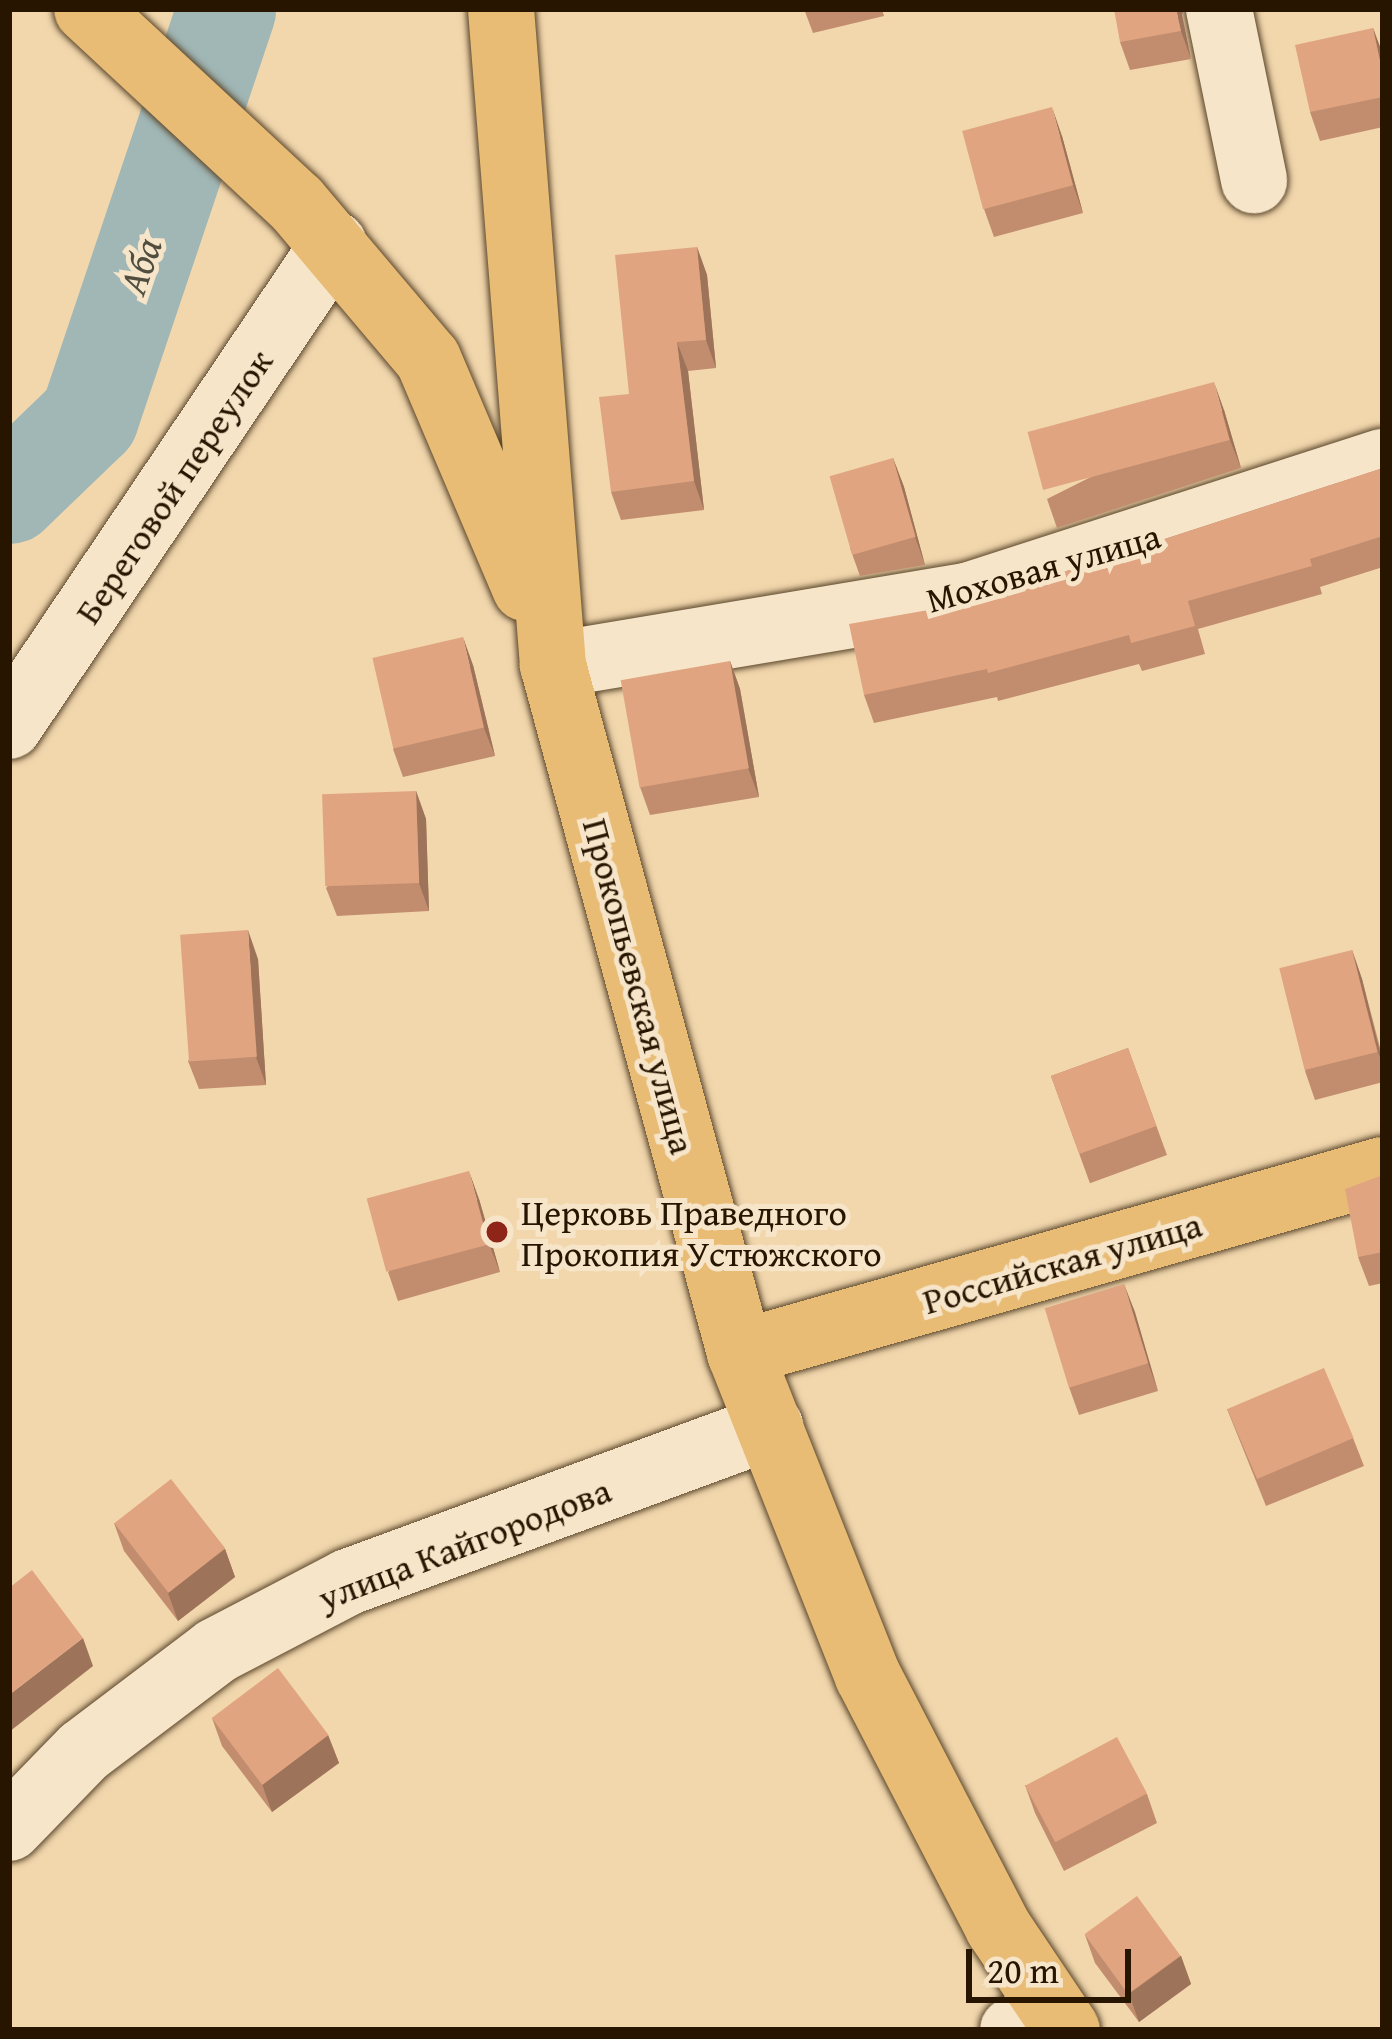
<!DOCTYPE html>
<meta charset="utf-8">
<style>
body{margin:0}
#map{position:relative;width:1392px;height:2039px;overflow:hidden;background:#f2d7ad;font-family:"Gentium Book Plus",serif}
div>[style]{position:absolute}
.river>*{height:99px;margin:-49.5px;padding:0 49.5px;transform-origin:49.5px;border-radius:49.5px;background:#a0b7b6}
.roads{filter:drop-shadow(0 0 3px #5a462b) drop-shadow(0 0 3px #5a462b)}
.minor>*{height:66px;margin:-33px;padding:0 33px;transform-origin:33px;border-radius:33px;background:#f7e5ca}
.major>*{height:66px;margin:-33px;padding:0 33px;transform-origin:33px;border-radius:33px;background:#e9bc76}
.wall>*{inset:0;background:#c18d6e;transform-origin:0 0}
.shaded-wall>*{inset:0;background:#9d735a}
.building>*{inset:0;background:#e0a480;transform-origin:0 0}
.dots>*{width:33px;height:33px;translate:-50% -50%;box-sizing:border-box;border:6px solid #f7e5ca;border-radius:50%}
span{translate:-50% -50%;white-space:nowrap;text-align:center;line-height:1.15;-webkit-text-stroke:10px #f7e5ca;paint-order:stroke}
.street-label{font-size:36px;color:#271500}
.poi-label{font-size:36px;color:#271500}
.left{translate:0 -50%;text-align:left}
.water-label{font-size:39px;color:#514e40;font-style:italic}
.frame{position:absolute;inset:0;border:12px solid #271500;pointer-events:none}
.scale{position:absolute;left:966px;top:1949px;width:165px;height:54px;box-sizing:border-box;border:6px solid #271500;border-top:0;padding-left:15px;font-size:36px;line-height:42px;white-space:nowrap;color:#271500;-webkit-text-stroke:9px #f7e5ca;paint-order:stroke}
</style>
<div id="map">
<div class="river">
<div style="left:9px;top:494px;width:111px;rotate:-43.9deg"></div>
<div style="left:89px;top:417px;width:430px;rotate:-71.4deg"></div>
</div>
<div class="roads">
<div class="minor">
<div style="left:1219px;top:9px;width:175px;rotate:78.4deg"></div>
<div style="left:553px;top:665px;width:420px;rotate:-9.5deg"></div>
<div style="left:967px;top:596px;width:437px;rotate:-17.9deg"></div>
<div style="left:9px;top:726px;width:581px;rotate:-56.01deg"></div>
<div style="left:9px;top:1828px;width:107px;rotate:-45.8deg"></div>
<div style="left:84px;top:1751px;width:166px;rotate:-37.1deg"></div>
<div style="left:216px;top:1651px;width:149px;rotate:-27.6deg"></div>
<div style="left:348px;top:1582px;width:450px;rotate:-20.2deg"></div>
<div style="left:1013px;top:2030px;width:42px;rotate:-31.4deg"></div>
</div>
<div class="major">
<div style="left:87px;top:9px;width:285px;rotate:42.9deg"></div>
<div style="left:296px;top:203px;width:204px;rotate:49.8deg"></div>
<div style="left:428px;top:359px;width:249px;rotate:67deg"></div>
<div style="left:501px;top:9px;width:658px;rotate:85.47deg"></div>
<div style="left:553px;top:665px;width:713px;rotate:74.79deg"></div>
<div style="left:740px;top:1353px;width:347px;rotate:68.4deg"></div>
<div style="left:868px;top:1676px;width:283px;rotate:62.6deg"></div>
<div style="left:998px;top:1927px;width:124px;rotate:56.2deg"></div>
<div style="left:740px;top:1353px;width:669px;rotate:-15.89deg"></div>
</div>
</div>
<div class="wall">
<div style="clip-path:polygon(804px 9px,882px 9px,884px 16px,813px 33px)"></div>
<div style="clip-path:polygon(1182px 15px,1191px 59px,1130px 70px,1120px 42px)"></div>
<div style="clip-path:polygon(1373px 28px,1383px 55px,1383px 127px,1320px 141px,1310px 112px)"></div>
<div style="clip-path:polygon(1062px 136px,1083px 213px,994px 237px,984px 209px)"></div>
<div style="clip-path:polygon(697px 247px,707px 275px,716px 368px,688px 371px,704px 510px,621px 520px,611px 492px,629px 394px)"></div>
<div style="clip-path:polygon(1224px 410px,1241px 468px,1057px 528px,1047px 499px)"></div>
<div style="clip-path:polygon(893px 458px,904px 487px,925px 565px,860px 576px,850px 548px)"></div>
<div style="clip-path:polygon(1383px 468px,1383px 567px,1320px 587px,1322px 594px,1198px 629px,1205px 654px,1142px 671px,1139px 664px,998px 701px,997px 697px,874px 723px,864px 695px,968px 603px)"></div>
<div style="clip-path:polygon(730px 661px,740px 689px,759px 797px,650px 815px,640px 787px)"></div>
<div style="clip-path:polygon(473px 665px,495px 756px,403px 777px,393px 749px)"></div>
<div style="clip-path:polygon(416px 791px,426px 819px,429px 911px,337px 916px,326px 888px)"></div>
<div style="clip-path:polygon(1352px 950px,1362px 979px,1383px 1059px,1383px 1082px,1315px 1100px,1305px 1071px)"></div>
<div style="clip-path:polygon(258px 959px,266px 1085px,199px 1089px,188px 1061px)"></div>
<div style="left:1128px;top:1048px;width:114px;height:82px;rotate:70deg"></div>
<div style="clip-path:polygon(1383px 1175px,1383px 1283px,1369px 1286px,1358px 1257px)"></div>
<div style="clip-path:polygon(479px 1199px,500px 1272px,398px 1301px,388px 1272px)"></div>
<div style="clip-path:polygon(1124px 1284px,1158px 1391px,1079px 1415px,1069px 1387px)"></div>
<div style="clip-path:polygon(1227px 1409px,1353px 1438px,1364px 1466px,1266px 1506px)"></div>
<div style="clip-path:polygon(114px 1523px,225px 1549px,235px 1577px,178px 1621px,124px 1551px)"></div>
<div style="clip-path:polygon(212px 1718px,328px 1735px,339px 1763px,272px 1812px,222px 1746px)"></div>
<div style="clip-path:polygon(1025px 1785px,1147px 1794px,1157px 1823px,1064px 1871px,1035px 1813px)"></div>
<div style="clip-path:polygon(1085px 1935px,1181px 1956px,1191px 1984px,1139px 2022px,1095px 1963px)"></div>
</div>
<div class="shaded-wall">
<div style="clip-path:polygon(1176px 9px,1184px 9px,1182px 15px,1191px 59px,1181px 31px)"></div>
<div style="clip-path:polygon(1373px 28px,1383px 55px,1383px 75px)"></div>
<div style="clip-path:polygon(1052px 107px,1062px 136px,1083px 213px,1073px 185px)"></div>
<div style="clip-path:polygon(697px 247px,707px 275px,716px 368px,706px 340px)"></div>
<div style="clip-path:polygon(677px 342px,688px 371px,704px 510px,694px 481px)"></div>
<div style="clip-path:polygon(1214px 382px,1224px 410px,1241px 468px,1230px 440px)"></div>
<div style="clip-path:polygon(893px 458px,904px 487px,925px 565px,915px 537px)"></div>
<div style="clip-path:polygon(463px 637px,473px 665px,495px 756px,484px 728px)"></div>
<div style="clip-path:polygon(730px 661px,740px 689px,759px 797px,748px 768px)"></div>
<div style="clip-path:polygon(416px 791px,426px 819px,429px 911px,419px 883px)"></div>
<div style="clip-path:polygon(248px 930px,258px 959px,266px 1085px,256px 1057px)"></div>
<div style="clip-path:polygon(1352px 950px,1362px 979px,1383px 1065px,1378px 1052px)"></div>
<div style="clip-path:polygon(469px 1171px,479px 1199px,500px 1272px,489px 1244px)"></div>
<div style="clip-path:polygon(1124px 1284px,1135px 1312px,1158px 1391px,1148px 1363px)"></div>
<div style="clip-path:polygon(225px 1549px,235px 1577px,178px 1621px,168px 1593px)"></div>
<div style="clip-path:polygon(83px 1638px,93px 1666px,9px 1732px,9px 1695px)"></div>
<div style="clip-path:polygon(328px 1735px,339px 1763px,272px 1812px,262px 1784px)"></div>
<div style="clip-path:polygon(1181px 1956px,1191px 1984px,1139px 2022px,1129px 1994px)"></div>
</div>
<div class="building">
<div style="clip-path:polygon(1114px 9px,1176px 9px,1181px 31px,1120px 42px)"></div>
<div style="clip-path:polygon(1373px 28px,1383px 75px,1383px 97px,1310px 112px,1295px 45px)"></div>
<div style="left:1052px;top:107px;width:81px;height:93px;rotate:75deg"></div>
<div style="clip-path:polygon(697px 247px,706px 340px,677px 342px,694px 481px,611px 492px,599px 397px,629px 394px,615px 255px)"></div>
<div style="left:1214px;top:382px;width:60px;height:193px;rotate:75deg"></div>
<div style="left:893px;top:458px;width:82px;height:66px;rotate:74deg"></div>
<div style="clip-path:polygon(1383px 468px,1383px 536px,1310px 559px,1312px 566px,1188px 601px,1195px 626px,1131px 643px,1129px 635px,988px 673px,987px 669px,864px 695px,849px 624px,968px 603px)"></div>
<div style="left:463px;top:637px;width:93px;height:93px;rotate:77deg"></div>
<div style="left:730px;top:661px;width:109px;height:111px;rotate:80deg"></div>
<div style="left:416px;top:791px;width:92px;height:94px;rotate:88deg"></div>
<div style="left:248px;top:930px;width:127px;height:68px;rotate:86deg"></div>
<div style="left:1352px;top:950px;width:105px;height:75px;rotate:76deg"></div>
<div style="left:1128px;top:1048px;width:83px;height:82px;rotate:70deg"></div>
<div style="left:469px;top:1171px;width:76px;height:106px;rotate:75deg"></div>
<div style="clip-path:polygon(1383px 1175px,1383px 1252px,1358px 1257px,1345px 1189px)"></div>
<div style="left:1124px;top:1284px;width:83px;height:83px;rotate:73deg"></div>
<div style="left:1324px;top:1368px;width:76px;height:105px;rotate:67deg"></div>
<div style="left:171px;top:1479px;width:88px;height:72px;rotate:52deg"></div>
<div style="clip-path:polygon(32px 1570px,83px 1638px,9px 1695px,9px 1588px)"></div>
<div style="left:278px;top:1668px;width:84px;height:83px;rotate:53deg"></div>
<div style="left:1117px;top:1737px;width:64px;height:104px;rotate:62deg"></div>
<div style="left:1137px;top:1896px;width:74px;height:65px;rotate:54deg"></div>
</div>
<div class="dots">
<div style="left:497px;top:1232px;background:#8f2418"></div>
</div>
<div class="street-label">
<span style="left:173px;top:486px;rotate:-56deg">Береговой переулок</span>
<span style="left:1043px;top:567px;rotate:-16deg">Моховая улица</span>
<span style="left:640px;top:986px;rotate:75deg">Прокопьевская улица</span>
<span style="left:1062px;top:1262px;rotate:-16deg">Российская улица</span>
<span style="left:464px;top:1543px;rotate:-21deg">улица Кайгородова</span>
</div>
<div class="poi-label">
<span class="left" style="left:521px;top:1232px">Церковь Праведного<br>Прокопия Устюжского</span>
</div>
<div class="water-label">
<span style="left:140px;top:266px;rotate:-71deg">Аба</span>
</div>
<div class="frame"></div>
<div class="scale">20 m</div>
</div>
